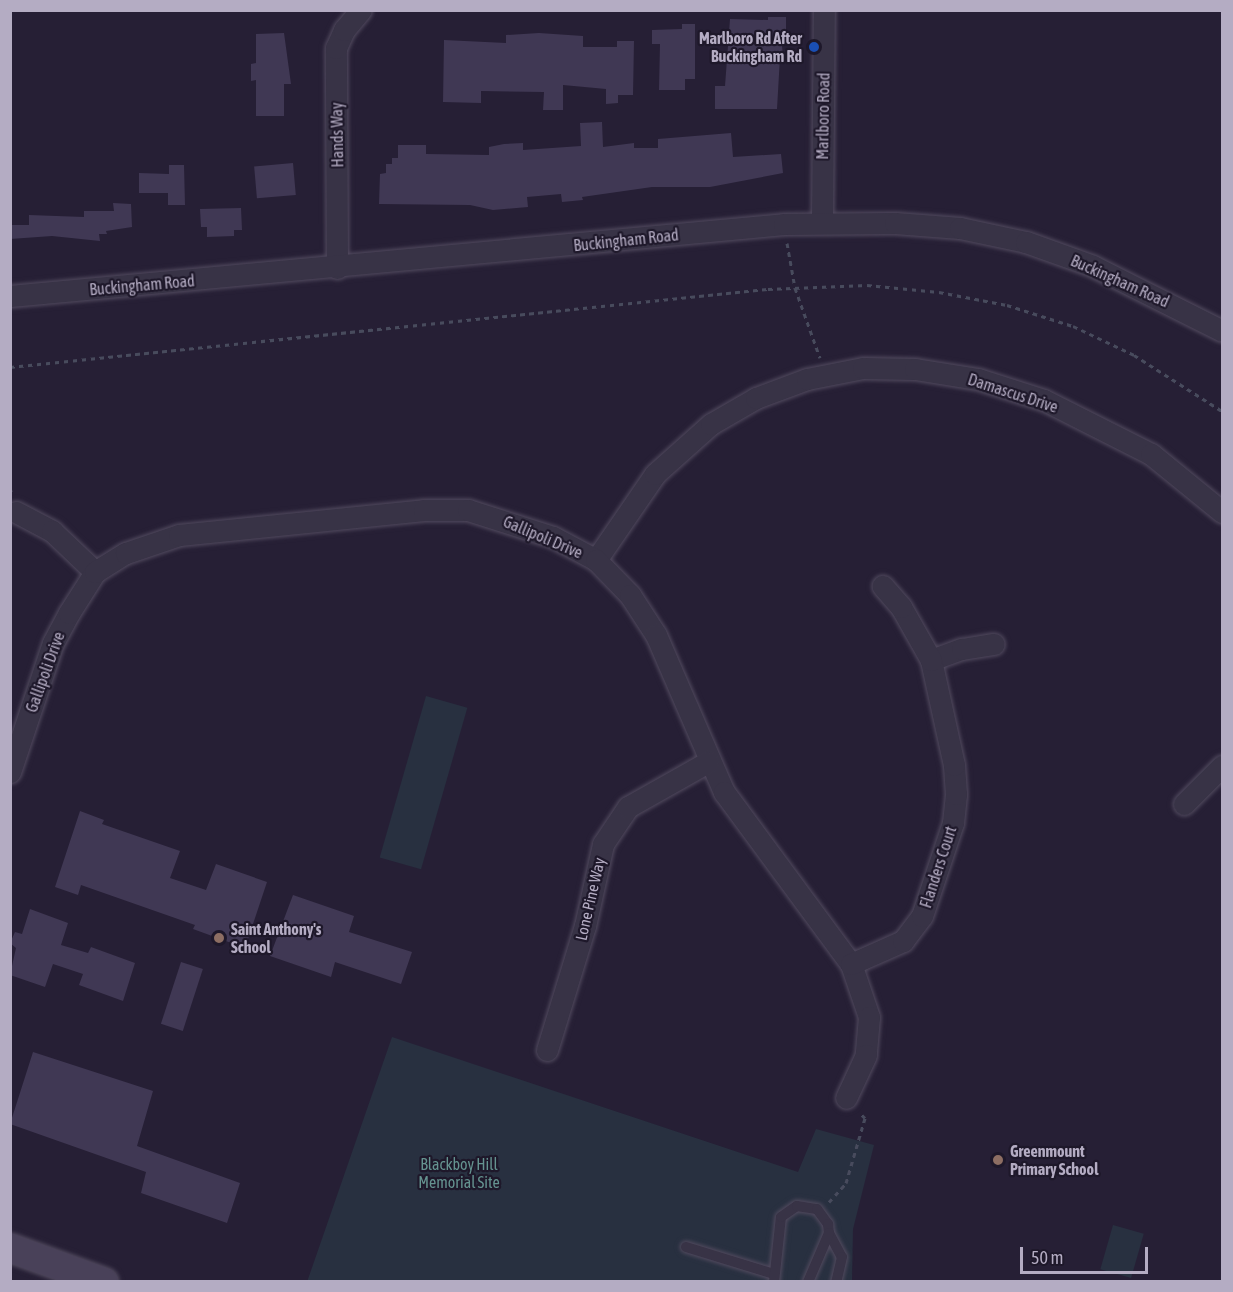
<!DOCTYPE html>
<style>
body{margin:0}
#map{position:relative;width:1233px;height:1292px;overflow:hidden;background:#261f35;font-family:"Asap Condensed",sans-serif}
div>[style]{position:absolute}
.green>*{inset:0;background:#283040;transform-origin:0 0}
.building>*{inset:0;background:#403854;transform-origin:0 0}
.path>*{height:3px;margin-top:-1.5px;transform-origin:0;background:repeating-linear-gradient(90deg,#484b5d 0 4.5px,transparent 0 9px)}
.roads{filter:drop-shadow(0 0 2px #514a5e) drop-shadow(0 0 2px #514a5e)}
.service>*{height:10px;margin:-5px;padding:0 5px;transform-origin:5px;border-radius:5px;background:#383346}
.minor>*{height:21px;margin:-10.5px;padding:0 10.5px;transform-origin:10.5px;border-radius:10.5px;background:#383346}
.secondary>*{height:28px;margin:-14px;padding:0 14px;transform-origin:14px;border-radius:14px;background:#494159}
.dots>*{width:16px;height:16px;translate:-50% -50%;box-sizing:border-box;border:3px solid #1e182a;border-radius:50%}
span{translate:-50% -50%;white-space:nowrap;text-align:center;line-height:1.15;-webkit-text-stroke:4.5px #1e182a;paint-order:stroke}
.poi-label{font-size:16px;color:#b4acc3;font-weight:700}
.right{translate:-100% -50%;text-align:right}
.left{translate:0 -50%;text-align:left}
.street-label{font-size:16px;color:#b4acc3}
.park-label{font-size:16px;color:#659390}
.frame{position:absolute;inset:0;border:12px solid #b4acc3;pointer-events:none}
.scale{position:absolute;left:1020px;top:1247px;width:128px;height:27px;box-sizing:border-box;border:3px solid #b4acc3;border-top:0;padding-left:8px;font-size:18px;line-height:21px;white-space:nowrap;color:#b4acc3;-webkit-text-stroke:4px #1e182a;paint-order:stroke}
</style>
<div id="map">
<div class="green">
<div style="left:426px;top:696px;width:43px;height:168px;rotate:16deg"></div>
<div style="clip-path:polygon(392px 1037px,798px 1172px,816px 1129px,874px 1145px,853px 1229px,852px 1281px,307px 1282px)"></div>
<div style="left:1113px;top:1225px;width:32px;height:46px;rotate:16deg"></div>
</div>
<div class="building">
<div style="clip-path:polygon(768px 17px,786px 17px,786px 34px,781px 34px,783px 57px,780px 57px,777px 109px,715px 109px,715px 86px,725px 86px,730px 19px,768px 20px)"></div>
<div style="clip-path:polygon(682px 24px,695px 24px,695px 79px,685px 79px,685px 90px,659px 90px,660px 44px,652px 44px,652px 30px,682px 29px)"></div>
<div style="clip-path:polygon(284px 33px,291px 84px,284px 84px,284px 116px,256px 116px,256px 80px,251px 81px,251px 64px,256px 63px,256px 34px)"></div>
<div style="clip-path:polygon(539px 33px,583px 36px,583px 47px,617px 47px,617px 41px,634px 41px,633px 95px,618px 95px,618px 103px,606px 104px,606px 89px,563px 85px,563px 110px,543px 110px,544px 92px,481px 91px,481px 103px,443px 102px,444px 40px,506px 43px,506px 35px)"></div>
<div style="clip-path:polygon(602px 122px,603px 147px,634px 143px,634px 148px,658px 148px,658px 139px,731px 133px,733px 157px,781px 154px,783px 173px,710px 187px,652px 187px,582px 197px,583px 200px,562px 202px,561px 194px,527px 197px,528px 207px,493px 210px,470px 205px,379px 204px,380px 174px,386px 173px,386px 164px,392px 164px,392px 158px,398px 158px,398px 145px,426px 145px,426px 154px,489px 155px,489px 147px,504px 144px,523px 143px,523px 150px,581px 146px,580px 123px)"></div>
<div style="left:293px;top:163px;width:32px;height:39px;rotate:85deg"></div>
<div style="clip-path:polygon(169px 165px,184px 165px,185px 205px,168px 205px,168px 193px,139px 193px,139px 173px,169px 174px)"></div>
<div style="clip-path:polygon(113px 203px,131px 204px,132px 227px,106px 231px,107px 234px,99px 234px,100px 241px,52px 236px,10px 239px,10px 225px,29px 225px,29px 215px,84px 217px,84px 211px,114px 211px)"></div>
<div style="clip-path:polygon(241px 208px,242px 230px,234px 230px,234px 236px,207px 237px,207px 227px,201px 227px,200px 209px)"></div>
<div style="clip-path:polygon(80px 811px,104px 820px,102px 824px,180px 851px,170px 878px,206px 890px,216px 864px,267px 882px,245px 948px,193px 929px,195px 925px,81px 885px,78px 895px,55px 887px)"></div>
<div style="clip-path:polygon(293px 895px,354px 916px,349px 932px,412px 952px,401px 984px,335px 962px,331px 977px,270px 956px)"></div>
<div style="clip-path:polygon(30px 909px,68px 923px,61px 945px,88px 953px,91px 947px,135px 963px,123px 1001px,79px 985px,83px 974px,53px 964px,45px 987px,10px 975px,16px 948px,10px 943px,15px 932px,22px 934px)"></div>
<div style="left:181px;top:962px;width:23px;height:65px;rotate:18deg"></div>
<div style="clip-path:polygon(33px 1052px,153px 1091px,137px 1146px,240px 1183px,227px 1223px,141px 1193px,146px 1172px,10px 1124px)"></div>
</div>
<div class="path">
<div style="left:787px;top:243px;width:46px;rotate:79.9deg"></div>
<div style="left:795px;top:288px;width:74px;rotate:70.3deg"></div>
<div style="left:10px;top:367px;width:762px;rotate:-5.88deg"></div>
<div style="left:768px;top:289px;width:99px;rotate:-2.3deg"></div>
<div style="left:867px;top:285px;width:72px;rotate:5.6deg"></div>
<div style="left:939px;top:292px;width:69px;rotate:10.8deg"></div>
<div style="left:1007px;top:305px;width:69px;rotate:17.7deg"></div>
<div style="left:1073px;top:326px;width:68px;rotate:25.4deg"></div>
<div style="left:1134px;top:355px;width:104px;rotate:32.5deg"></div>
<div style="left:10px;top:487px;width:8px;rotate:76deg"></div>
<div style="left:829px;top:1202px;width:25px;rotate:-48deg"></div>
<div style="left:846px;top:1183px;width:68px;rotate:-73.7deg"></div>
<div style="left:865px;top:1118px;width:8px;rotate:-135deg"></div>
</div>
<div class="roads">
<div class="service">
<div style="left:829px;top:1233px;width:27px;rotate:62deg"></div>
<div style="left:842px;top:1257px;width:26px;rotate:103deg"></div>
<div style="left:686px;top:1247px;width:92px;rotate:17.1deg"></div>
<div style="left:774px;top:1282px;width:65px;rotate:-83.9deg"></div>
<div style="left:781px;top:1217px;width:19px;rotate:-35deg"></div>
<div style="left:797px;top:1206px;width:20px;rotate:9deg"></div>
<div style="left:817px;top:1209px;width:19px;rotate:54deg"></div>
<div style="left:828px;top:1224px;width:9px;rotate:84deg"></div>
<div style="left:829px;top:1233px;width:53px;rotate:113.2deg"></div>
</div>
<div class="minor">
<div style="left:822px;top:222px;width:212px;rotate:-89.5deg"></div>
<div style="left:337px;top:268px;width:220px;rotate:-90.3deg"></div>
<div style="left:336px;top:48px;width:20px;rotate:-66deg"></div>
<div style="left:344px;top:30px;width:26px;rotate:-50deg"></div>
<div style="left:10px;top:296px;width:777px;rotate:-5.31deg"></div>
<div style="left:784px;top:224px;width:111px;rotate:-0.5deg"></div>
<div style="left:895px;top:223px;width:65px;rotate:4.4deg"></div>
<div style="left:960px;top:228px;width:67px;rotate:12deg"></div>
<div style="left:1026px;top:242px;width:71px;rotate:19.7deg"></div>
<div style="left:1093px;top:266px;width:144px;rotate:26.7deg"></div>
<div style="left:16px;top:512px;width:41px;rotate:27.8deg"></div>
<div style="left:52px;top:531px;width:59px;rotate:43.6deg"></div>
<div style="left:596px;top:560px;width:104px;rotate:-55.5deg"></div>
<div style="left:655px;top:474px;width:75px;rotate:-41.8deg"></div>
<div style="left:711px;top:424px;width:52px;rotate:-30deg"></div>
<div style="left:756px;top:398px;width:54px;rotate:-20.4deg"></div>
<div style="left:807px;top:379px;width:57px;rotate:-11.1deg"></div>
<div style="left:863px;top:368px;width:52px;rotate:1.1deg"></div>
<div style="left:915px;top:369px;width:64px;rotate:9deg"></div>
<div style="left:978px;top:379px;width:69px;rotate:17.7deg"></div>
<div style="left:1044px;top:400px;width:120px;rotate:26.8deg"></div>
<div style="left:1151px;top:454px;width:92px;rotate:39.2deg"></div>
<div style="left:931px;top:660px;width:33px;rotate:-20deg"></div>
<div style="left:962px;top:649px;width:32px;rotate:-9deg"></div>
<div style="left:10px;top:772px;width:136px;rotate:-71.6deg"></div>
<div style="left:53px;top:643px;width:34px;rotate:-62deg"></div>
<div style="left:69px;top:613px;width:49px;rotate:-57.6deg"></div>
<div style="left:95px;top:572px;width:36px;rotate:-32deg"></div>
<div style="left:126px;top:553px;width:56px;rotate:-18.8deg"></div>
<div style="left:179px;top:535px;width:246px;rotate:-5.8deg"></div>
<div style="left:424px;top:510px;width:44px"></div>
<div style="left:468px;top:510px;width:89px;rotate:17.6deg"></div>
<div style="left:553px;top:537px;width:49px;rotate:28.1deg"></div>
<div style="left:596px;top:560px;width:49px;rotate:45.8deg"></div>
<div style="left:630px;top:595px;width:48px;rotate:57deg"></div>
<div style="left:656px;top:635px;width:171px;rotate:66.6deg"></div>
<div style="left:724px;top:792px;width:214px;rotate:53.6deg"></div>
<div style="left:851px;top:964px;width:56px;rotate:71.2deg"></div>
<div style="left:869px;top:1017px;width:38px;rotate:95deg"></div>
<div style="left:866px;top:1055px;width:47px;rotate:114.9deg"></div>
<div style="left:1184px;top:804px;width:54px;rotate:-45deg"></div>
<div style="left:851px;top:964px;width:57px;rotate:-23.9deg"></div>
<div style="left:903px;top:941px;width:31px;rotate:-53deg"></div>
<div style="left:922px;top:916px;width:98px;rotate:-71.6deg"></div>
<div style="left:953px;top:823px;width:29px;rotate:-84deg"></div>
<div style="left:956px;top:794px;width:29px;rotate:-94deg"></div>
<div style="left:954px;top:765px;width:107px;rotate:-102.4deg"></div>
<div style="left:931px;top:660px;width:61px;rotate:-119.5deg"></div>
<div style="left:901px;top:607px;width:28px;rotate:-131deg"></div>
<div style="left:547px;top:1050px;width:130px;rotate:-73deg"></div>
<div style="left:585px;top:926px;width:84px;rotate:-77.6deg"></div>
<div style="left:603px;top:844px;width:45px;rotate:-56deg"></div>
<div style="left:628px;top:807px;width:92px;rotate:-29.4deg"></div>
</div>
<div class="secondary">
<div style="left:10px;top:1248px;width:100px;rotate:19.9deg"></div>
</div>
</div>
<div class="dots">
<div style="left:814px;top:47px;background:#1a4fb4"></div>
<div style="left:219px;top:938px;background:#8d6e63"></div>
<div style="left:998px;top:1160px;background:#8d6e63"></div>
</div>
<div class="poi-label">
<span class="right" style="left:802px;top:47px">Marlboro Rd After<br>Buckingham Rd</span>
<span class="left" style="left:231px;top:938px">Saint Anthony's<br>School</span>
<span class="left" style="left:1010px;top:1160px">Greenmount<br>Primary School</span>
</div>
<div class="street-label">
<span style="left:823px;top:116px;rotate:-89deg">Marlboro Road</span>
<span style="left:337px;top:135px;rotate:-91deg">Hands Way</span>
<span style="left:626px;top:240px;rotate:-6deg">Buckingham Road</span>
<span style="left:1120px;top:281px;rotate:24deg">Buckingham Road</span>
<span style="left:142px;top:285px;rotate:-5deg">Buckingham Road</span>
<span style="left:1013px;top:393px;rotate:18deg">Damascus Drive</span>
<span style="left:543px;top:537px;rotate:23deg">Gallipoli Drive</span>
<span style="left:45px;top:672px;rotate:-70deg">Gallipoli Drive</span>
<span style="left:938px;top:867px;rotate:-72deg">Flanders Court</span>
<span style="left:590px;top:899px;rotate:-77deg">Lone Pine Way</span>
</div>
<div class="park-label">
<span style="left:459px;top:1173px">Blackboy Hill<br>Memorial Site</span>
</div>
<div class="frame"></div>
<div class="scale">50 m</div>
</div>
